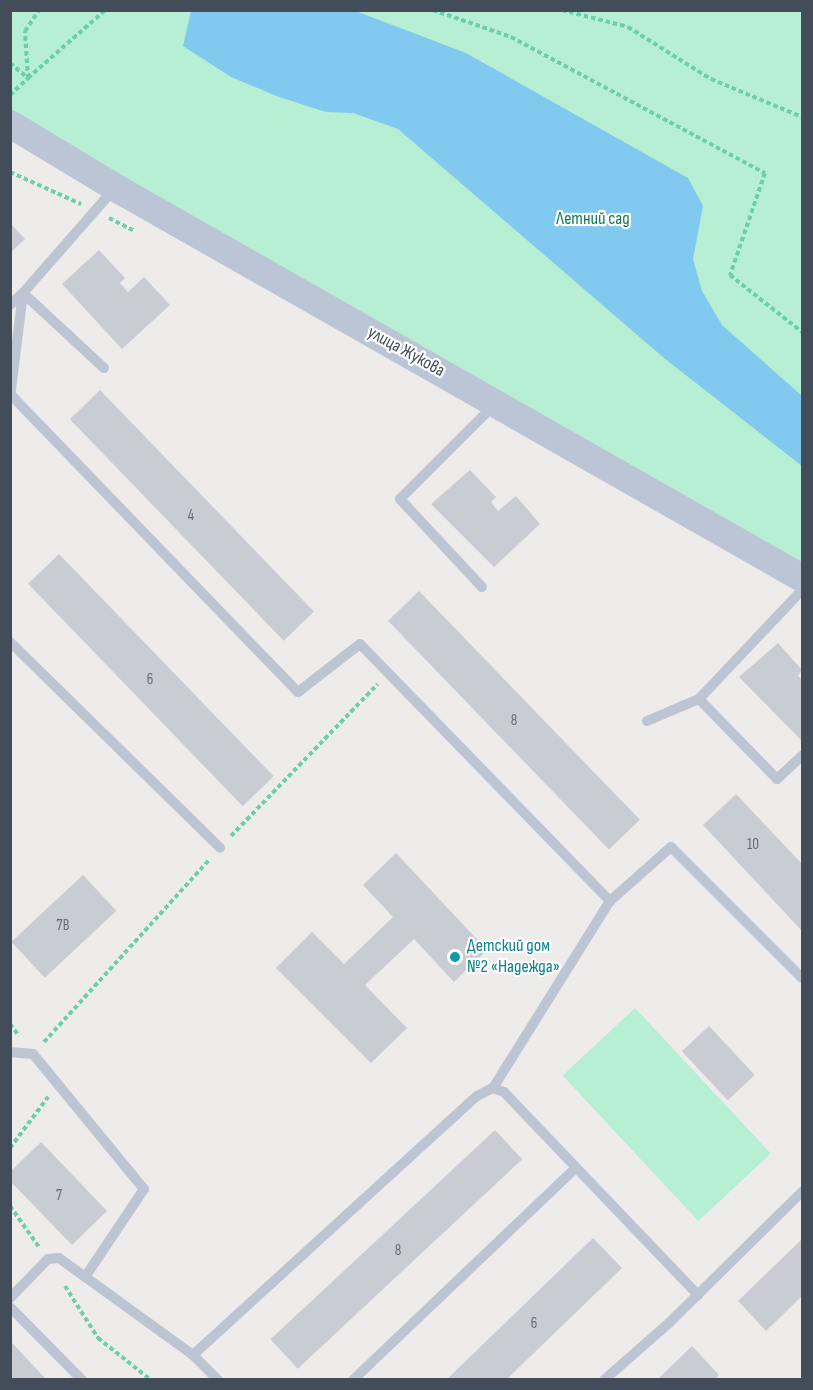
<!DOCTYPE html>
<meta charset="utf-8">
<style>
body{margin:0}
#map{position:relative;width:813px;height:1390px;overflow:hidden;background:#eeebeb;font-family:"Sofia Sans Condensed",sans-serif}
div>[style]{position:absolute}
.green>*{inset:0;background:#b6efd4;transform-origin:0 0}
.water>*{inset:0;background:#81c9ee}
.building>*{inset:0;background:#caccd4;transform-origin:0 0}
.path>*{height:4px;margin-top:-2px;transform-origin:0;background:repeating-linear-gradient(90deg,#6dceab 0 4.5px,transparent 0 7.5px)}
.lane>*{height:10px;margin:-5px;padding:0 5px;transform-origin:5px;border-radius:5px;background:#bdc5d2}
.secondary>*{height:28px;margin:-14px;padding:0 14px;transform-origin:14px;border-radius:14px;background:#bcc5d6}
.dots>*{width:16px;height:16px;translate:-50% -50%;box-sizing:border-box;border:3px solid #fff;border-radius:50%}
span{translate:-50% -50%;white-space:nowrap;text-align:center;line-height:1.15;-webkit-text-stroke:4.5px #fff;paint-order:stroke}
.number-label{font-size:15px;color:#656c78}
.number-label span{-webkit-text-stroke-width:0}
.park-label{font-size:18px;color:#137b55}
.street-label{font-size:18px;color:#434c59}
.culture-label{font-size:18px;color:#0d838f}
.left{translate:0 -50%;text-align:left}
.frame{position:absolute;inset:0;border:12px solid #434c59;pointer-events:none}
</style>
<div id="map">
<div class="green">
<div style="clip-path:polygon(11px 11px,802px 11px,802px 578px,11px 115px)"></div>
<div style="left:635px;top:1008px;width:199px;height:99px;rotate:47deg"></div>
</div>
<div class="water">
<div style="clip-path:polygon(353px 10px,466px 53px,688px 178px,703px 206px,693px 259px,702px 291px,722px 325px,802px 396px,802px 466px,664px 358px,398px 129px,353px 113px,326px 112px,279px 97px,231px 77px,183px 46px,191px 11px)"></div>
</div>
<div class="building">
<div style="clip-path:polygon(10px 223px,25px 239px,10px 253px)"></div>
<div style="clip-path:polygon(99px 250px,125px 278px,120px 283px,128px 292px,144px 277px,170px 305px,122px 349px,62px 284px)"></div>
<div style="left:100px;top:390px;width:308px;height:42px;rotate:46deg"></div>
<div style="clip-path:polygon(470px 470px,496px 497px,491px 502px,498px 511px,516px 496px,540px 524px,494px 567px,431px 504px)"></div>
<div style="left:59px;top:554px;width:309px;height:43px;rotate:46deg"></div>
<div style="left:419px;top:591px;width:318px;height:43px;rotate:46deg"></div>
<div style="clip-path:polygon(778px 643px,802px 670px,798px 676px,802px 680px,802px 741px,739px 677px)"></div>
<div style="clip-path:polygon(736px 794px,802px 864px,802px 931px,703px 825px)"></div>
<div style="clip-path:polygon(396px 853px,487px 950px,454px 982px,414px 939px,365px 985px,407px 1028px,371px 1063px,276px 968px,312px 932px,344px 964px,393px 917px,363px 885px)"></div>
<div style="left:83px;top:875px;width:49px;height:98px;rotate:47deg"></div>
<div style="left:709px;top:1026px;width:67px;height:37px;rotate:47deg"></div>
<div style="left:495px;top:1130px;width:40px;height:307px;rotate:47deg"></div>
<div style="clip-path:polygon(41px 1142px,107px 1211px,72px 1245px,10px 1181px,10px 1172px)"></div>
<div style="clip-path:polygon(593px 1238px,622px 1268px,506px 1380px,446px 1380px)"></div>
<div style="clip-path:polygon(802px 1239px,802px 1296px,766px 1331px,738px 1301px)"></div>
<div style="clip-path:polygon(12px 1343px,47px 1380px,10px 1380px)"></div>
<div style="clip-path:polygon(692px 1346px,719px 1375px,714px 1380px,657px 1380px)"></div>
</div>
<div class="path">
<div style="left:433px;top:10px;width:83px;rotate:19.1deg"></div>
<div style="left:511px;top:37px;width:288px;rotate:28.2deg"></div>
<div style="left:765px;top:173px;width:108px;rotate:108.9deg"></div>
<div style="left:730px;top:275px;width:92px;rotate:38.4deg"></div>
<div style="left:562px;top:10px;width:68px;rotate:14.4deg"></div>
<div style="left:628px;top:27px;width:98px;rotate:32.1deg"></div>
<div style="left:711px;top:79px;width:99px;rotate:22.7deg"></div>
<div style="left:10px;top:63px;width:23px;rotate:40deg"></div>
<div style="left:28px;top:78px;width:103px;rotate:-41.4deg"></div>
<div style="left:10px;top:95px;width:25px;rotate:-43deg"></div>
<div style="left:28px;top:78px;width:47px;rotate:-93.7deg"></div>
<div style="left:25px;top:31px;width:25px;rotate:-56deg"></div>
<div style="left:10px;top:172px;width:78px;rotate:24.3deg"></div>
<div style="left:109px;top:218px;width:28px;rotate:27deg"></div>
<div style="left:231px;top:836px;width:211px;rotate:-46deg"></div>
<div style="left:10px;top:1024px;width:15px;rotate:53deg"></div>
<div style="left:44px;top:1042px;width:247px;rotate:-47.8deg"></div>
<div style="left:10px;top:1148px;width:64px;rotate:-53.3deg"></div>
<div style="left:10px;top:1206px;width:50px;rotate:54.7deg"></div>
<div style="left:65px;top:1286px;width:62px;rotate:57.6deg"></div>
<div style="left:98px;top:1338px;width:68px;rotate:38.4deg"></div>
</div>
<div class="lane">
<div style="left:10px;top:305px;width:18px;rotate:-43deg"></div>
<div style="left:23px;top:293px;width:105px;rotate:97.1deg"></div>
<div style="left:104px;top:368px;width:110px;rotate:-137.2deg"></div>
<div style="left:23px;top:293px;width:140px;rotate:-48.8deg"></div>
<div style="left:11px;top:395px;width:413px;rotate:46deg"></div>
<div style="left:298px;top:692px;width:78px;rotate:-37.7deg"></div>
<div style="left:360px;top:644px;width:359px;rotate:45.8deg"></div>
<div style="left:482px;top:587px;width:120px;rotate:-133deg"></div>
<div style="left:400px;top:499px;width:133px;rotate:-45deg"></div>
<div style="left:10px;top:642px;width:294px;rotate:44.4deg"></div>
<div style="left:699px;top:699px;width:112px;rotate:45.7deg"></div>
<div style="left:777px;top:779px;width:34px;rotate:-43deg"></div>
<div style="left:647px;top:721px;width:56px;rotate:-22.9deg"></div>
<div style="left:699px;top:699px;width:150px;rotate:-46.6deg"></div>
<div style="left:10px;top:1052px;width:23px;rotate:5deg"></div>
<div style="left:33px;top:1054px;width:175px;rotate:50.6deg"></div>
<div style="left:144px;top:1189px;width:106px;rotate:123.8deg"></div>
<div style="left:493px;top:1088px;width:221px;rotate:-58deg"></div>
<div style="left:610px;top:901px;width:81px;rotate:-41.5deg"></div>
<div style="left:671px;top:847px;width:185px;rotate:45deg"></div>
<div style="left:10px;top:1298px;width:54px;rotate:-45.7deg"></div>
<div style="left:48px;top:1259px;width:11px;rotate:-5deg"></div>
<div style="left:59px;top:1258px;width:165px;rotate:35.9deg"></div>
<div style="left:193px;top:1355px;width:35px;rotate:45deg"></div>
<div style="left:10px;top:1307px;width:103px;rotate:45.4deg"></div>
<div style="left:193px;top:1355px;width:384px;rotate:-42.4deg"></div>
<div style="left:477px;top:1096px;width:18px;rotate:-27deg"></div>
<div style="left:493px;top:1088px;width:12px;rotate:20deg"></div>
<div style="left:504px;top:1092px;width:281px;rotate:46.3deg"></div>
<div style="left:353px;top:1380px;width:308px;rotate:-43.6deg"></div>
<div style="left:604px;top:1380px;width:86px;rotate:-41.2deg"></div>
<div style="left:669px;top:1323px;width:187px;rotate:-44.6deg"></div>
</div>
<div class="secondary">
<div style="left:10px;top:124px;width:124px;rotate:31.1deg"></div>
<div style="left:116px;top:188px;width:789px;rotate:29.62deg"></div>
</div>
<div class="dots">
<div style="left:455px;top:957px;background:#0f9aa8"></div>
</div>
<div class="number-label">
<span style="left:191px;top:516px">4</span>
<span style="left:150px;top:680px">6</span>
<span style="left:514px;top:721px">8</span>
<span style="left:753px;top:845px">10</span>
<span style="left:63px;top:926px">7В</span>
<span style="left:59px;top:1196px">7</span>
<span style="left:398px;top:1251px">8</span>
<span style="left:534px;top:1324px">6</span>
</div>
<div class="park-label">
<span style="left:593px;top:219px">Летний сад</span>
</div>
<div class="street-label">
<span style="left:406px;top:352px;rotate:29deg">улица Жукова</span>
</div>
<div class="culture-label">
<span class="left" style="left:467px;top:957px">Детский дом<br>№2 «Надежда»</span>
</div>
<div class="frame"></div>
</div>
